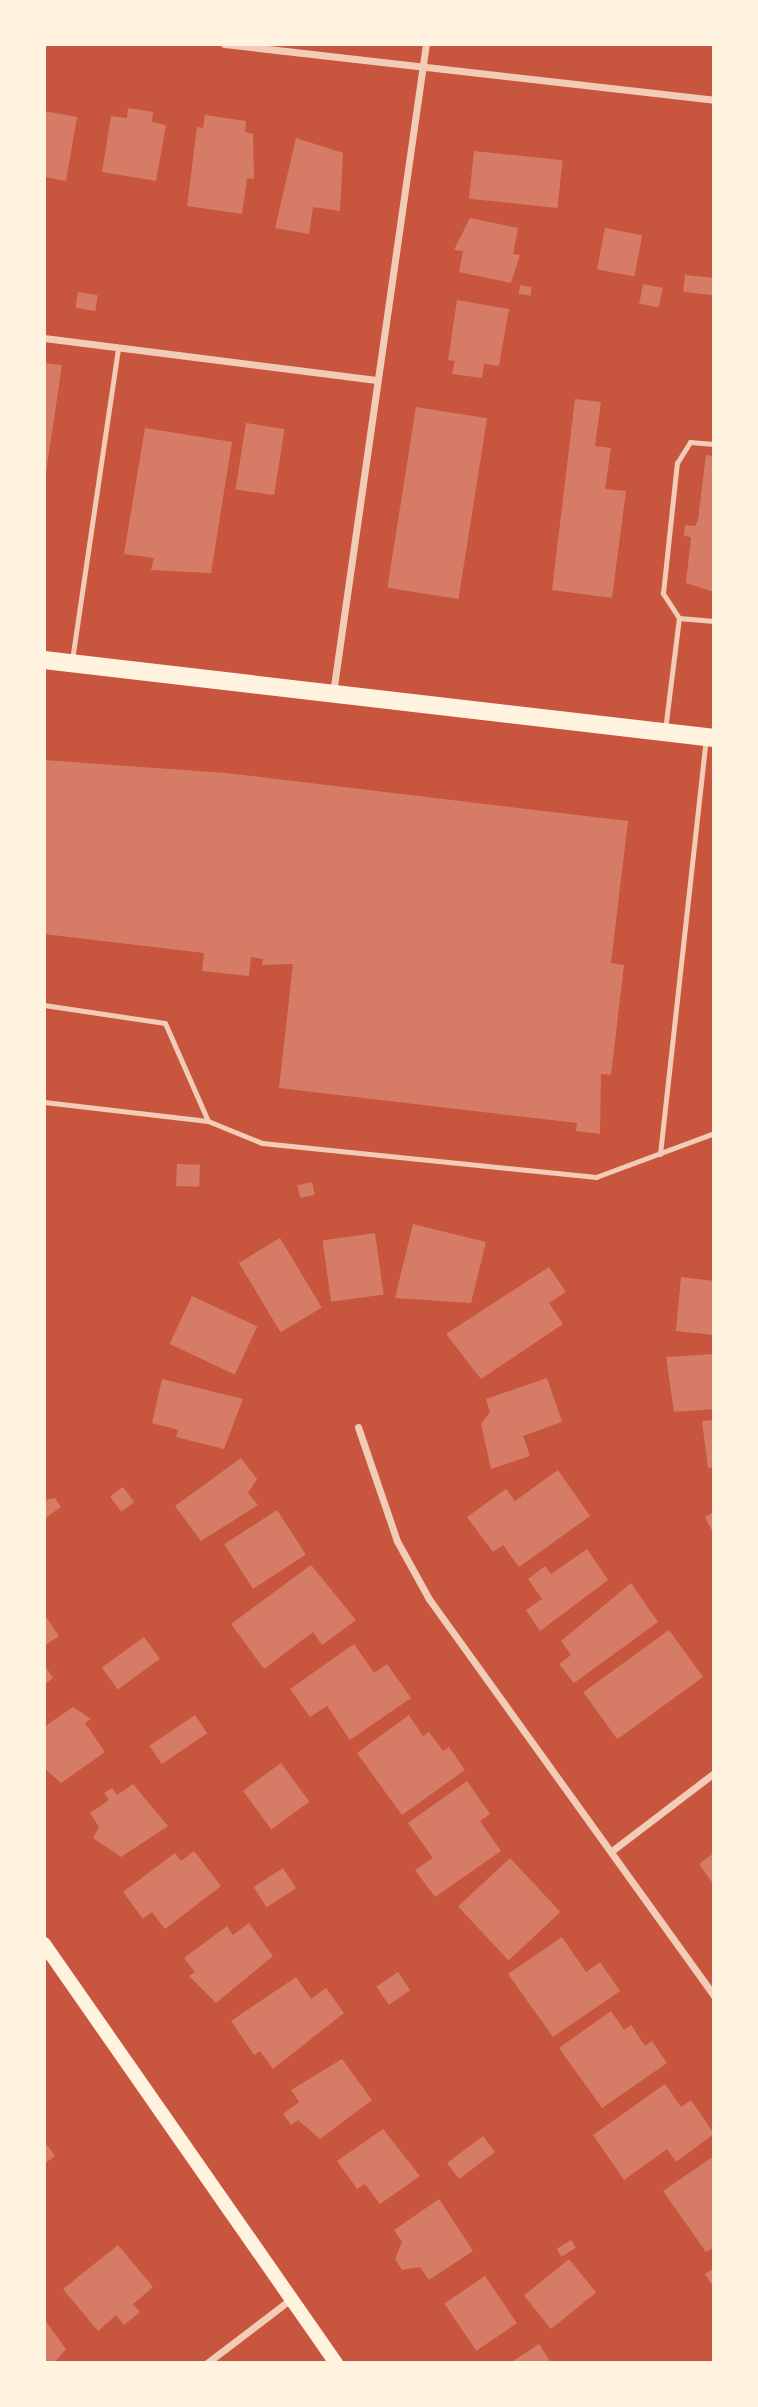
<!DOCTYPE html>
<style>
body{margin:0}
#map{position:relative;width:758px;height:2407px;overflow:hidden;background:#c8553d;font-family:Manrope,sans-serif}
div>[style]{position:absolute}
.building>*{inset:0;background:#d67c66;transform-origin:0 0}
.service>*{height:5px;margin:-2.5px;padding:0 2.5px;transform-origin:2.5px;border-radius:2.5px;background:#f1ccb7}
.minor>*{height:7px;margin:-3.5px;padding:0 3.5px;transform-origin:3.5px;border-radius:3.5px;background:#f1ccb7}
.secondary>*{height:14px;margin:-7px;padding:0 7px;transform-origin:7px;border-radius:7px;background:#fff3e0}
.primary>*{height:18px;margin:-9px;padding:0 9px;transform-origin:9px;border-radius:9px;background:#fff3e0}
span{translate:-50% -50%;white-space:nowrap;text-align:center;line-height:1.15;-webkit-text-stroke:6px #fff3e0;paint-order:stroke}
.frame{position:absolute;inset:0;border:46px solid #fff3e0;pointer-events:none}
</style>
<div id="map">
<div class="building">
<div style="clip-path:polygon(128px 108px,153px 112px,152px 122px,166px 125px,156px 181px,102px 172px,111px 116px,127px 118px)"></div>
<div style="clip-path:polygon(44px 111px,77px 117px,66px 181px,44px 177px)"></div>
<div style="clip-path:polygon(205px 115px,246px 121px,245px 132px,253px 134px,254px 179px,247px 178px,242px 214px,187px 206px,197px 127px,203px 128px)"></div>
<div style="clip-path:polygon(296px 138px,343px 153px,340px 211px,313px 207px,309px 234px,275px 228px)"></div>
<div style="left:474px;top:151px;width:89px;height:48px;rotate:6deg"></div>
<div style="clip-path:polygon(470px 218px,518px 228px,513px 254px,520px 255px,511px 283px,459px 272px,463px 251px,454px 250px)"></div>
<div style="left:605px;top:228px;width:38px;height:42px;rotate:11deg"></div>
<div style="left:685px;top:275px;width:29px;height:17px;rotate:6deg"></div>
<div style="left:643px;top:284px;width:20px;height:20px;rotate:11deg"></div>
<div style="left:520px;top:285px;width:12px;height:9px;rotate:9deg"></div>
<div style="left:78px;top:292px;width:20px;height:16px;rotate:9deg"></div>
<div style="clip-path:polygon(457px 300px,509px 309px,499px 366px,484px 364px,482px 378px,452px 374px,455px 361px,448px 360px)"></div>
<div style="clip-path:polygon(44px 363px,62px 365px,45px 479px,44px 479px)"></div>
<div style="clip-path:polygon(575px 399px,601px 402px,595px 446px,611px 448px,605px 489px,626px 491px,612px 598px,552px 590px)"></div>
<div style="left:416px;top:407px;width:72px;height:183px;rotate:9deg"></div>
<div style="left:246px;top:423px;width:39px;height:67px;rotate:9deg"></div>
<div style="clip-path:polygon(145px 428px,232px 442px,211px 573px,151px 570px,154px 558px,124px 554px)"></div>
<div style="clip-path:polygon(706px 455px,714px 456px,714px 592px,686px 583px,691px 537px,684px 536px,685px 525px,695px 526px,698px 520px)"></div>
<div style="clip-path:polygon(44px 760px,226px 773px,628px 821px,611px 963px,624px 965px,611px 1075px,601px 1074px,600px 1134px,576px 1131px,577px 1123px,279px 1088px,293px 964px,262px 965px,263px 959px,251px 957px,249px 976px,202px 971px,204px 953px,44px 934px)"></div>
<div style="left:177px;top:1164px;width:23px;height:22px;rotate:2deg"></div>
<div style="left:312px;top:1182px;width:13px;height:15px;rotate:77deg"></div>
<div style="clip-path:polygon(413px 1224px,486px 1242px,471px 1303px,395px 1298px)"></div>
<div style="left:375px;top:1233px;width:62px;height:53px;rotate:82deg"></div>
<div style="left:280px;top:1238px;width:81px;height:48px;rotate:59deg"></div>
<div style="clip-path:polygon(549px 1267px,566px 1292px,549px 1303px,563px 1324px,481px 1379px,446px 1334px)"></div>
<div style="clip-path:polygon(681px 1277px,714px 1281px,714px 1335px,676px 1331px)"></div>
<div style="left:192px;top:1296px;width:72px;height:53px;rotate:25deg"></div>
<div style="clip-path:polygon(714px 1354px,714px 1409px,674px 1412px,666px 1357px)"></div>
<div style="clip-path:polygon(547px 1378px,562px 1422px,523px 1436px,530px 1456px,491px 1469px,481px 1424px,490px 1412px,486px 1399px)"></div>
<div style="clip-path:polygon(162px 1379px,243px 1399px,224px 1449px,176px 1437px,178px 1430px,152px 1423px)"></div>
<div style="clip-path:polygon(714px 1420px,714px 1467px,708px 1468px,702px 1421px)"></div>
<div style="clip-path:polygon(241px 1458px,257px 1479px,248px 1493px,258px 1505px,201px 1541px,175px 1506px)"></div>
<div style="clip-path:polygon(558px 1470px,590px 1516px,519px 1567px,503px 1545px,493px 1552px,467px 1517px,506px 1489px,515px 1501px)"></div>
<div style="left:123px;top:1487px;width:19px;height:16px;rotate:54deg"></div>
<div style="clip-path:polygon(55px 1498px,61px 1507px,44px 1519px,44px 1500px)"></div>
<div style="left:277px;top:1510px;width:53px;height:63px;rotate:57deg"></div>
<div style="clip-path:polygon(714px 1512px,714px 1535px,705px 1517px)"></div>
<div style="clip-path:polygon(587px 1549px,608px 1580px,540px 1631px,526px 1610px,542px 1599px,528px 1579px,545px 1566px,551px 1574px)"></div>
<div style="clip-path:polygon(311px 1565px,356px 1620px,322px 1645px,313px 1632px,264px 1669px,231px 1624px)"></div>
<div style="clip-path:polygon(631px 1583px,658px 1622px,574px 1683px,559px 1664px,571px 1655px,561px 1641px)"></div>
<div style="clip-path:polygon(46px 1617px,59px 1636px,44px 1646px,44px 1618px)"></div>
<div style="left:669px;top:1630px;width:58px;height:106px;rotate:54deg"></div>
<div style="left:144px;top:1637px;width:27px;height:52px;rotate:54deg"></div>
<div style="clip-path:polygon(354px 1644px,374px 1673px,387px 1664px,411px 1698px,350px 1740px,327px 1706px,310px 1717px,290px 1689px)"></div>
<div style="clip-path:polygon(44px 1664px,53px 1678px,44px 1685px)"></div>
<div style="clip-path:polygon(73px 1707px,91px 1719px,85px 1723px,105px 1752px,61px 1783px,44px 1768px,44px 1727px)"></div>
<div style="left:195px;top:1715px;width:22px;height:55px;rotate:56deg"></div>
<div style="clip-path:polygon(409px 1715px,423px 1736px,429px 1732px,443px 1751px,449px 1747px,465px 1770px,402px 1815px,357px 1753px)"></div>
<div style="left:281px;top:1763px;width:48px;height:47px;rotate:54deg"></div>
<div style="clip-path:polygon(467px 1781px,490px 1814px,480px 1821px,501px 1851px,435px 1897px,415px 1870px,433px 1858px,408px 1823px)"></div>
<div style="clip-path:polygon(133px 1784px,168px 1826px,121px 1857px,93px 1838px,99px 1827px,90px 1813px,109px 1800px,104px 1793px,112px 1788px,117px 1795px)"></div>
<div style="clip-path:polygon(194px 1851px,221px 1886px,165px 1929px,152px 1912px,143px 1919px,123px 1892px,175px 1853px,181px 1861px)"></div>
<div style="clip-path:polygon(714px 1853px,714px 1885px,699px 1864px)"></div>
<div style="left:510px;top:1858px;width:74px;height:71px;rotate:47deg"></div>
<div style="left:283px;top:1868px;width:24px;height:35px;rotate:57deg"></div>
<div style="clip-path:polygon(249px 1923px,273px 1956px,216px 2003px,189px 1976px,195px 1972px,184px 1958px,227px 1926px,233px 1935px)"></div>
<div style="clip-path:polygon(562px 1937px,586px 1972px,600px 1962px,620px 1991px,553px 2037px,508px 1974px)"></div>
<div style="left:398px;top:1972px;width:22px;height:26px;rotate:56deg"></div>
<div style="clip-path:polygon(296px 1977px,311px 1999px,326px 1988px,344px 2013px,273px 2069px,260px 2051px,254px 2055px,231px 2021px)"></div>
<div style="clip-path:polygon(611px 2011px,624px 2030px,631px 2025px,645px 2046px,652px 2041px,667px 2063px,602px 2108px,559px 2048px)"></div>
<div style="clip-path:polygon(342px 2059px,372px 2100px,320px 2139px,298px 2120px,291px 2125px,283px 2114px,299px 2102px,291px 2090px)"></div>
<div style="clip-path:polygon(665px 2084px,681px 2107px,691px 2100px,714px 2134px,676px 2162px,667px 2149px,624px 2180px,593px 2135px)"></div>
<div style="clip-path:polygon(383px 2129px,420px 2176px,380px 2204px,365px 2184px,357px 2189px,337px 2161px)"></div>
<div style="left:483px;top:2136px;width:20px;height:45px;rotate:53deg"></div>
<div style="clip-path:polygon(44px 2141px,55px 2156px,44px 2164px)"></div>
<div style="clip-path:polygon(714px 2156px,714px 2247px,706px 2252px,663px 2191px)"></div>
<div style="clip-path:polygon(439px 2199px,473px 2251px,429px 2280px,420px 2267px,402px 2270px,395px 2259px,402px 2242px,394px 2230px)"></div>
<div style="left:571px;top:2240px;width:9px;height:17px;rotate:58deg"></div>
<div style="clip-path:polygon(118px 2245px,153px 2287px,133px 2304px,140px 2312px,124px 2325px,116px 2315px,98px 2331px,63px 2289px)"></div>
<div style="left:569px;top:2259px;width:43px;height:58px;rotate:51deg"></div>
<div style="clip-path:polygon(714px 2268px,714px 2288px,705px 2274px)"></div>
<div style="left:485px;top:2276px;width:57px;height:49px;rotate:56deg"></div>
<div style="clip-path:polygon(44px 2319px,66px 2349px,54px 2363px,44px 2363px)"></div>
<div style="clip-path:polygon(539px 2344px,551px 2363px,510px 2363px)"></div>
</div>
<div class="service">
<div style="left:679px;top:618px;width:35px;rotate:5deg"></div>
<div style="left:72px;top:660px;width:315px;rotate:-81.6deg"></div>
<div style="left:665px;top:730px;width:113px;rotate:-82.9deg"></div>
<div style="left:679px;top:618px;width:30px;rotate:-123deg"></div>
<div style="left:663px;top:593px;width:131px;rotate:-83.9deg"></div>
<div style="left:677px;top:463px;width:25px;rotate:-58deg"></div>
<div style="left:690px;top:442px;width:24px;rotate:5deg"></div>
<div style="left:44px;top:1005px;width:122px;rotate:8.5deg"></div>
<div style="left:165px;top:1023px;width:107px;rotate:66.3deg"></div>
<div style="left:208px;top:1121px;width:58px;rotate:22.2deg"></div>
<div style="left:262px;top:1143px;width:336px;rotate:5.8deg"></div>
<div style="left:596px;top:1177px;width:126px;rotate:-20.4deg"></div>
<div style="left:44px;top:1102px;width:165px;rotate:6.6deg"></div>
<div style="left:660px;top:1154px;width:417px;rotate:-83.7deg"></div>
</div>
<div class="minor">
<div style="left:224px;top:44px;width:493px;rotate:6.5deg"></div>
<div style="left:44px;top:338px;width:335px;rotate:7.2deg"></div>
<div style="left:333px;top:693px;width:656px;rotate:-81.85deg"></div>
<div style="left:358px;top:1427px;width:120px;rotate:71.1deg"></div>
<div style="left:397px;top:1541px;width:66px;rotate:61.1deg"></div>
<div style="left:429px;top:1599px;width:489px;rotate:54.3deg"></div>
<div style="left:613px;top:1850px;width:127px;rotate:-37.3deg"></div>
<div style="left:207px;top:2363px;width:106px;rotate:-37.3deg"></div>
</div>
<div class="secondary">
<div style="left:44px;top:1944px;width:511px;rotate:55.13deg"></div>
</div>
<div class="primary">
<div style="left:44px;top:660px;width:675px;rotate:6.64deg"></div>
</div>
<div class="frame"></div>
</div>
